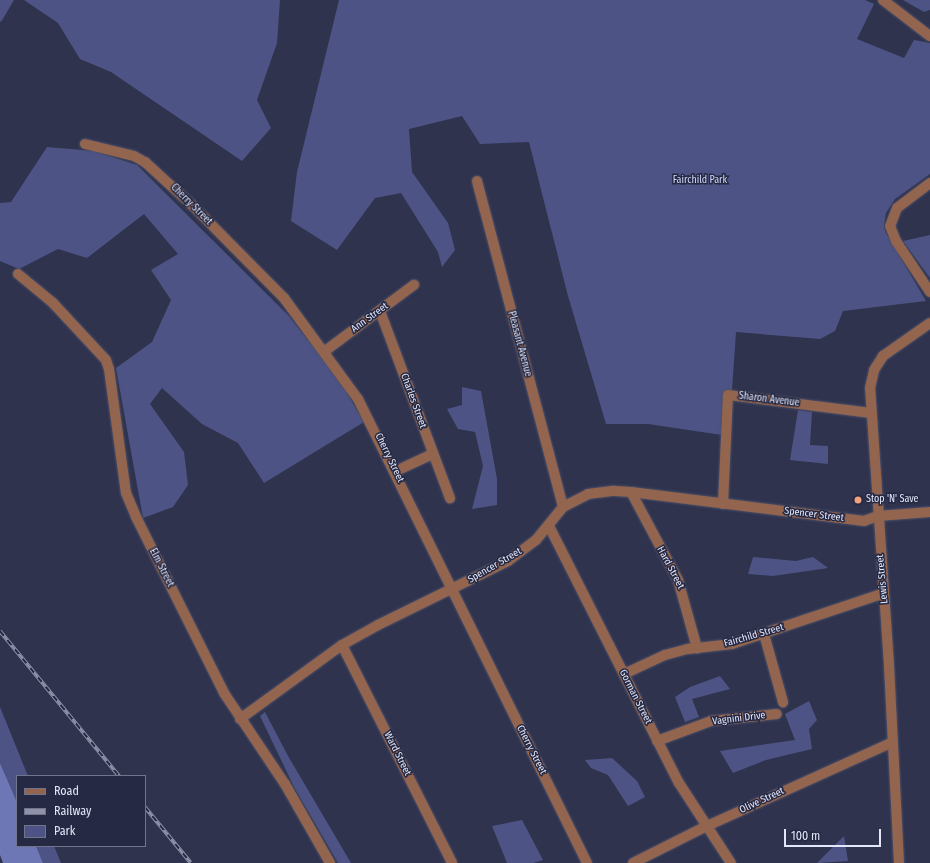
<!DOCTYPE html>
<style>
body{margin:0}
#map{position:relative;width:930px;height:863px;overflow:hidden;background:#2f334e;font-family:"Fira Sans Condensed",sans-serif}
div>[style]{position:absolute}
.green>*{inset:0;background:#4d5485}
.water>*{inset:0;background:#6d77b5}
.roads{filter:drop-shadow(0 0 1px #4c5069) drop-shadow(0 0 1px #4c5069)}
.minor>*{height:10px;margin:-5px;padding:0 5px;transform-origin:5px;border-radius:5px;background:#93644e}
.rail>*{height:3.5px;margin-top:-1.75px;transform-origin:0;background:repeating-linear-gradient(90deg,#252943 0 6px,#8f92a8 0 12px);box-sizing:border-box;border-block:1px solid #8f92a8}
.dots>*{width:11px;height:11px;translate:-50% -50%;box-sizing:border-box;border:2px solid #252943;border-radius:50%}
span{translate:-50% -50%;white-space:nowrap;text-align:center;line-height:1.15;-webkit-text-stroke:3px #252943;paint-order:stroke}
.park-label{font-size:10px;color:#d1d8fc}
.street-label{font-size:10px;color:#e4e7f9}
.poi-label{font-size:10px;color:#e4e7f9}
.left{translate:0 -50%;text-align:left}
.legend{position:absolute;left:16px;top:775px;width:130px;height:72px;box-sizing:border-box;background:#252943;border:1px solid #71758c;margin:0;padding:5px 7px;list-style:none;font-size:12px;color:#e4e7f9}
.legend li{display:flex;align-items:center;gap:8px;height:20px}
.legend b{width:20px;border:1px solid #71758c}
.scale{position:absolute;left:784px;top:829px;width:97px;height:18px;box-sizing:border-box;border:2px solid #e4e7f9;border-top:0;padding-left:5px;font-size:12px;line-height:14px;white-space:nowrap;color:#e4e7f9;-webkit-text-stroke:3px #252943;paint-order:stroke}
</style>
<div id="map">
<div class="green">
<div style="clip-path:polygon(0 0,14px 0,1px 22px,0 21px)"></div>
<div style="clip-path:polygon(24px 0,280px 0,277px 43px,257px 100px,271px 128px,242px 161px,111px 72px,80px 59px,58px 23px)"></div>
<div style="clip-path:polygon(339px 0,865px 0,874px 4px,857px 39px,904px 58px,914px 40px,930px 43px,930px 174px,895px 199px,886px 213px,884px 225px,885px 231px,926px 301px,843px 311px,835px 331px,820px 339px,736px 332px,732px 390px,724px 391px,722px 435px,648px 424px,606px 424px,568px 296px,529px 142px,480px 144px,462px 116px,409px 129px,412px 172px,448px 223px,455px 250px,442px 267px,438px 252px,401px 193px,375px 198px,337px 250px,291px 221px,297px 172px)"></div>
<div style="clip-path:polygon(903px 0,930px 0,930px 10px,924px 12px)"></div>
<div style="clip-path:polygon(47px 147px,94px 151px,137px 165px,288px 315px,340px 381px,364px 422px,264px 483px,238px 443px,202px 424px,162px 388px,150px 404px,184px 452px,188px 485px,173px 507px,143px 518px,116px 368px,152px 342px,171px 300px,151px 270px,178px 254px,144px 214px,87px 258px,58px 249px,19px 269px,0 261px,0 203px,11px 202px)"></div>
<div style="clip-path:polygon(930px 235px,930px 278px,903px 241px)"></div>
<div style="clip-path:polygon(462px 387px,481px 391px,497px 479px,497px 505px,472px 509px,483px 466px,475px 432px,458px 429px,447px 409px,462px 405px)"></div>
<div style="clip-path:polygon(798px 410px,812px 412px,810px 445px,828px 446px,828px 464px,790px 460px)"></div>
<div style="clip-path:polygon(753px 557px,796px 561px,813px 557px,828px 568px,773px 576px,748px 574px)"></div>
<div style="clip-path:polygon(720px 676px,730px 689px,692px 699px,699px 717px,685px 722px,675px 697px,690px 687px)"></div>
<div style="clip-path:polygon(809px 701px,817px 720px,809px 729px,812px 749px,766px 760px,733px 773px,720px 751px,795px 740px,785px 714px)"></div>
<div style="clip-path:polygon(0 707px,28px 776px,17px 776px,17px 802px,0 763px)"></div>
<div style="clip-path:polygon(265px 712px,288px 756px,351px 863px,338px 863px,294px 787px,260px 716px)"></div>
<div style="clip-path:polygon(612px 758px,637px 781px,645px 797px,628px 806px,608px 775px,591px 768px,585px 760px)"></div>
<div style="clip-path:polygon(522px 820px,543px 860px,533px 863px,507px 863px,492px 826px)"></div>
<div style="clip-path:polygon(844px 836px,848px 861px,817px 863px)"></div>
<div style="clip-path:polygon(36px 846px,54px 846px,61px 863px,43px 863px)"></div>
</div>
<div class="water">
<div style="clip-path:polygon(0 763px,17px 802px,17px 846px,36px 846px,43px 863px,3px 863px,0 855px)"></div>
</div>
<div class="roads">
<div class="minor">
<div style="left:883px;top:0;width:59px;rotate:37.5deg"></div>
<div style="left:85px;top:144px;width:50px;rotate:13.8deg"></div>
<div style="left:134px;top:156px;width:13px;rotate:29deg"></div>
<div style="left:145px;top:162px;width:64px;rotate:42.5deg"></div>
<div style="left:192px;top:205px;width:131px;rotate:45.3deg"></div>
<div style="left:284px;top:298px;width:125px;rotate:53.8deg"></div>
<div style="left:358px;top:399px;width:517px;rotate:63.73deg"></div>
<div style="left:477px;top:181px;width:337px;rotate:75.2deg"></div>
<div style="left:930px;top:183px;width:41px;rotate:142.9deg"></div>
<div style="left:897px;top:208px;width:19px;rotate:111deg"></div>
<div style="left:890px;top:226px;width:16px;rotate:68deg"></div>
<div style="left:896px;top:241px;width:61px;rotate:56.3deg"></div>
<div style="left:18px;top:274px;width:45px;rotate:39.6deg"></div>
<div style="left:53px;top:303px;width:78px;rotate:47.1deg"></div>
<div style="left:106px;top:360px;width:9px;rotate:72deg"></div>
<div style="left:109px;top:369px;width:125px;rotate:82.2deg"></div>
<div style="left:126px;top:493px;width:26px;rotate:67deg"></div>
<div style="left:136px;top:517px;width:197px;rotate:63.4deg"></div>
<div style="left:224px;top:693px;width:110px;rotate:56.2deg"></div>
<div style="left:285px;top:784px;width:91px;rotate:60.3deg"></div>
<div style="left:380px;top:311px;width:200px;rotate:69.5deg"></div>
<div style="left:325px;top:351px;width:111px;rotate:-36.6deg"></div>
<div style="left:396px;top:471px;width:40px;rotate:-25deg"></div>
<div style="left:631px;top:492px;width:100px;rotate:61.9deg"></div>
<div style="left:678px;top:580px;width:71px;rotate:74.4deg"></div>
<div style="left:723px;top:504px;width:109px;rotate:-87.4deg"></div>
<div style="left:728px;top:395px;width:143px;rotate:7.2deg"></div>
<div style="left:549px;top:526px;width:288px;rotate:63.2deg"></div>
<div style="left:679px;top:783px;width:95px;rotate:57deg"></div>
<div style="left:764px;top:634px;width:71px;rotate:74.4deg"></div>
<div style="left:342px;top:645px;width:244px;rotate:63.2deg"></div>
<div style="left:624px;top:674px;width:45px;rotate:-24.9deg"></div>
<div style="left:665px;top:655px;width:24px;rotate:-15deg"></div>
<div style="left:688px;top:649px;width:44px;rotate:-6.5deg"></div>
<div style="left:732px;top:644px;width:160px;rotate:-18.5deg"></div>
<div style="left:240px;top:719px;width:126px;rotate:-36deg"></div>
<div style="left:342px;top:645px;width:41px;rotate:-29.1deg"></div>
<div style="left:378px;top:625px;width:145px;rotate:-26.2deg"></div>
<div style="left:508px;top:561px;width:35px;rotate:-37deg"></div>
<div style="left:536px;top:540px;width:43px;rotate:-50.7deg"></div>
<div style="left:563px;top:507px;width:28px;rotate:-27deg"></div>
<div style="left:588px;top:494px;width:26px;rotate:-7deg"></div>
<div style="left:614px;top:491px;width:17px;rotate:3deg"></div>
<div style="left:631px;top:492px;width:235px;rotate:7.1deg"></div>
<div style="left:864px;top:521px;width:15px;rotate:-20deg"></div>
<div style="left:878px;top:516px;width:52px;rotate:-4.4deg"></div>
<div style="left:657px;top:741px;width:58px;rotate:-20.3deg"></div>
<div style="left:711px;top:721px;width:66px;rotate:-6.1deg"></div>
<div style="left:633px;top:863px;width:83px;rotate:-26.6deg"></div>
<div style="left:707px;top:826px;width:204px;rotate:-24.3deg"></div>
<div style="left:899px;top:863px;width:198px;rotate:-92.9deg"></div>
<div style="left:889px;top:665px;width:278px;rotate:-93.9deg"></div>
<div style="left:870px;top:388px;width:18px;rotate:-77deg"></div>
<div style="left:874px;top:370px;width:17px;rotate:-57deg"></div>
<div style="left:883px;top:356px;width:57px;rotate:-35.1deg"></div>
</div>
</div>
<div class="rail">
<div style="left:0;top:631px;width:188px;rotate:50.6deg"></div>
<div style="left:145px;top:807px;width:72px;rotate:50.6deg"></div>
</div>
<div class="dots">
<div style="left:858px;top:500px;background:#f1a17d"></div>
</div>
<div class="park-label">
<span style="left:700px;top:181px">Fairchild Park</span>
</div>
<div class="street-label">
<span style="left:191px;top:205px;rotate:45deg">Cherry Street</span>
<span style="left:370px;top:318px;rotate:-36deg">Ann Street</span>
<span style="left:519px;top:344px;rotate:75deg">Pleasant Avenue</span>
<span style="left:769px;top:400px;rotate:7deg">Sharon Avenue</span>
<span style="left:413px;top:401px;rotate:70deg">Charles Street</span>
<span style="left:389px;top:458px;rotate:64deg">Cherry Street</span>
<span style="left:814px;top:515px;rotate:7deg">Spencer Street</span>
<span style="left:495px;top:566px;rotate:-30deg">Spencer Street</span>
<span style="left:161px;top:568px;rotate:63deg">Elm Street</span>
<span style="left:670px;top:568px;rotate:62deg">Hard Street</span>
<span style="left:883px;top:579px;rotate:-95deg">Lewis Street</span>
<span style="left:754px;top:636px;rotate:-16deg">Fairchild Street</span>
<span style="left:635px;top:697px;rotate:63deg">Gorman Street</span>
<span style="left:739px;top:719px;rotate:-7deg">Vagnini Drive</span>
<span style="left:531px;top:750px;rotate:63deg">Cherry Street</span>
<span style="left:397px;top:754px;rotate:63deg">Ward Street</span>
<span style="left:762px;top:801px;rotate:-25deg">Olive Street</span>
</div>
<div class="poi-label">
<span class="left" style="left:866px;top:500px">Stop 'N' Save</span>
</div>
<ul class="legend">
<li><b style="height:5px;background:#93644e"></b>Road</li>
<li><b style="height:5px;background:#8f92a8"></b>Railway</li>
<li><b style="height:11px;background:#4d5485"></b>Park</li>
</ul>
<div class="scale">100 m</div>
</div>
